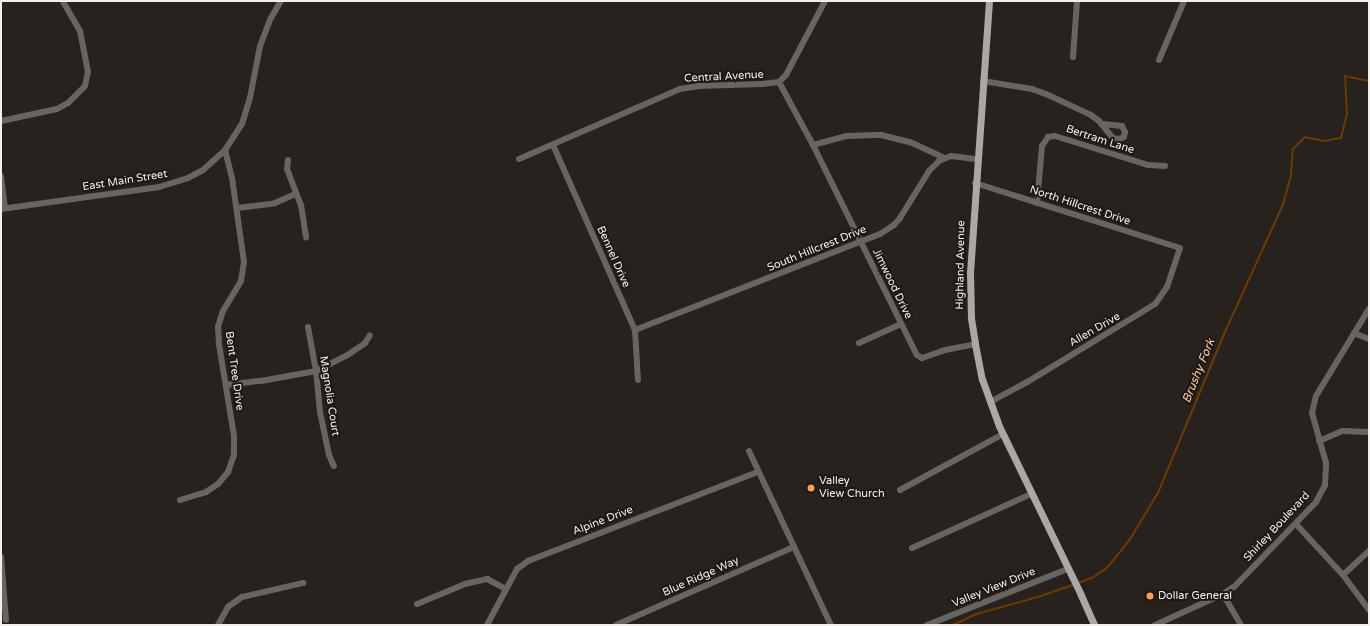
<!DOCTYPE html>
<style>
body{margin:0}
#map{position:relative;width:1370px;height:626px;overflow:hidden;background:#27221e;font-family:"Varela Round",sans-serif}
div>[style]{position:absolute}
.stream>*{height:1.5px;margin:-0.75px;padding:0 0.75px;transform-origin:0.75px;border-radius:0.75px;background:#6c3a02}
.minor>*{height:6px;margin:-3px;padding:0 3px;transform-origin:3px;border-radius:3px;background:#676563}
.major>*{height:7px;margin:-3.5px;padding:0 3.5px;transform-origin:3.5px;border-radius:3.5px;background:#ada7a3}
.dots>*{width:11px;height:11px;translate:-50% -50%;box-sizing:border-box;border:2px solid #1d1815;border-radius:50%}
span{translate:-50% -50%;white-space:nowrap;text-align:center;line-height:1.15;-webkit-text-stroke:4px #1d1815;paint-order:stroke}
.street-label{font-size:11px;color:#f2efec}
.poi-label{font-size:11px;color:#f2efec}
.left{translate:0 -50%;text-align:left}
.water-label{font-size:12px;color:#fbcba5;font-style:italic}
.frame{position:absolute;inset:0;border:2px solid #f2efec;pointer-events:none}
</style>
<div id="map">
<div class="stream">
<div style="left:1078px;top:583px;width:15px;rotate:-20deg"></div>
<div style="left:1092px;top:578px;width:18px;rotate:-34deg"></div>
<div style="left:1107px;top:568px;width:35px;rotate:-51deg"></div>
<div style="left:1129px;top:541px;width:56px;rotate:-58.9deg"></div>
<div style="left:1158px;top:493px;width:174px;rotate:-67.4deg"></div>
<div style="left:1225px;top:332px;width:140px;rotate:-65.5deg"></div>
<div style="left:1283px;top:205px;width:31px;rotate:-75deg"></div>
<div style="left:1291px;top:175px;width:26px;rotate:-86deg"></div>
<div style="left:1293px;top:149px;width:17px;rotate:-45deg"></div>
<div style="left:1305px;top:137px;width:20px;rotate:11deg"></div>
<div style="left:1325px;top:141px;width:16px;rotate:-11deg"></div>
<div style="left:1341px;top:138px;width:25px;rotate:-76deg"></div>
<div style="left:1347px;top:114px;width:38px;rotate:-93deg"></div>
<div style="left:1345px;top:76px;width:25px;rotate:12deg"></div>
<div style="left:953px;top:625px;width:26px;rotate:-25deg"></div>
<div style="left:977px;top:614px;width:66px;rotate:-15.7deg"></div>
<div style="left:1041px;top:596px;width:34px;rotate:-19deg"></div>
</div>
<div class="minor">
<div style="left:1073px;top:57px;width:56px;rotate:-85.9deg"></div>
<div style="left:1159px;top:60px;width:64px;rotate:-67deg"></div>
<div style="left:983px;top:81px;width:50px;rotate:9.3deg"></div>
<div style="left:1032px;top:89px;width:15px;rotate:20deg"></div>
<div style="left:1046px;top:94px;width:50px;rotate:25deg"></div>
<div style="left:1091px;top:115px;width:10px;rotate:37deg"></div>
<div style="left:1099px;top:121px;width:22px;rotate:51deg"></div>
<div style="left:1113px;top:138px;width:6px;rotate:9deg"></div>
<div style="left:1119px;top:139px;width:5px;rotate:-22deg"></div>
<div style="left:1124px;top:137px;width:5px;rotate:-79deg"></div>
<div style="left:1125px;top:132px;width:7px;rotate:-117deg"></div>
<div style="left:1122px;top:126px;width:20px;rotate:-174deg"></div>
<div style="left:779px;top:82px;width:72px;rotate:61.6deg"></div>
<div style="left:813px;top:145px;width:234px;rotate:63.7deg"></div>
<div style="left:917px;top:355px;width:6px;rotate:31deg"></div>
<div style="left:922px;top:358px;width:24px;rotate:-19deg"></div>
<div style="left:945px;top:350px;width:31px;rotate:-11deg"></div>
<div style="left:1px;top:121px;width:57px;rotate:-12.1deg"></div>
<div style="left:57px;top:109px;width:13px;rotate:-29deg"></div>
<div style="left:68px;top:103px;width:24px;rotate:-45deg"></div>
<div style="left:85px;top:86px;width:14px;rotate:-78deg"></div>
<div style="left:88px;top:72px;width:42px;rotate:-101deg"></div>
<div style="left:80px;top:31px;width:34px;rotate:-120deg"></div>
<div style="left:553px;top:145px;width:202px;rotate:66.1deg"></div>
<div style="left:635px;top:330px;width:50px;rotate:86.6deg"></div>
<div style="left:813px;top:145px;width:34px;rotate:-15deg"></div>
<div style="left:846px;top:136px;width:35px;rotate:-2deg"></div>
<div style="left:881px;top:135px;width:30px;rotate:14deg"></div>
<div style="left:910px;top:142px;width:38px;rotate:25deg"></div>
<div style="left:519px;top:159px;width:176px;rotate:-23.5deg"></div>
<div style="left:680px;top:89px;width:18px;rotate:-9deg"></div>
<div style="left:698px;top:86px;width:64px;rotate:-1.8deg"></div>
<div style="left:762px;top:84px;width:17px;rotate:-7deg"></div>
<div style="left:779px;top:82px;width:10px;rotate:-45deg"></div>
<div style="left:786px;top:75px;width:84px;rotate:-62.2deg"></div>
<div style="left:288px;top:160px;width:9px;rotate:96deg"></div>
<div style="left:287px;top:169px;width:39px;rotate:69deg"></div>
<div style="left:301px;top:205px;width:33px;rotate:81deg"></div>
<div style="left:1px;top:176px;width:32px;rotate:83deg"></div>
<div style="left:975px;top:183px;width:215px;rotate:17.6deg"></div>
<div style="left:1180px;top:248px;width:41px;rotate:108.4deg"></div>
<div style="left:1167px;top:287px;width:21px;rotate:125deg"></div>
<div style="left:1155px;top:304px;width:148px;rotate:148.6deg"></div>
<div style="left:1029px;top:381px;width:44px;rotate:151.7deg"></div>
<div style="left:1037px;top:203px;width:57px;rotate:-85deg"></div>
<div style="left:1042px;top:146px;width:11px;rotate:-56deg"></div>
<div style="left:1048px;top:137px;width:7px;rotate:-8deg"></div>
<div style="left:1055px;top:136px;width:97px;rotate:17.3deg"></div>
<div style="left:1148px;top:165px;width:17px;rotate:3deg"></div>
<div style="left:237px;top:208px;width:38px;rotate:-7deg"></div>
<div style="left:275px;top:203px;width:22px;rotate:-24deg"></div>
<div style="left:1px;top:209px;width:160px;rotate:-7.9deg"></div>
<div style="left:159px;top:187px;width:30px;rotate:-17deg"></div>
<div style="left:188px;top:178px;width:17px;rotate:-28deg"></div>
<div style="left:203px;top:170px;width:30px;rotate:-42deg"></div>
<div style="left:225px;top:150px;width:31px;rotate:-57deg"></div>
<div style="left:242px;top:124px;width:27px;rotate:-73deg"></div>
<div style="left:250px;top:98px;width:53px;rotate:-79.1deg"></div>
<div style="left:260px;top:46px;width:30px;rotate:-69deg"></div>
<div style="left:271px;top:18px;width:20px;rotate:-60deg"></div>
<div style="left:308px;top:327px;width:45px;rotate:79.7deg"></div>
<div style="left:316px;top:371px;width:41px;rotate:84.4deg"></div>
<div style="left:320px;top:412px;width:44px;rotate:78.2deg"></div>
<div style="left:329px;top:455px;width:12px;rotate:66deg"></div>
<div style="left:635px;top:330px;width:263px;rotate:-21.4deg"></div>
<div style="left:880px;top:234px;width:17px;rotate:-33deg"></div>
<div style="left:894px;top:225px;width:9px;rotate:-49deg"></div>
<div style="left:900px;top:218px;width:55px;rotate:-58.3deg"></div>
<div style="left:929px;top:171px;width:14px;rotate:-45deg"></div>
<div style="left:939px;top:161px;width:13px;rotate:-23deg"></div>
<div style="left:951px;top:156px;width:26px;rotate:7deg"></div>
<div style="left:1354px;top:333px;width:16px;rotate:22deg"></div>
<div style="left:859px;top:343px;width:46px;rotate:-24.3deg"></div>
<div style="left:226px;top:385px;width:35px;rotate:-7deg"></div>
<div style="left:261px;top:381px;width:56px;rotate:-10.3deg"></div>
<div style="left:316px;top:371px;width:34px;rotate:-27deg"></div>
<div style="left:346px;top:356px;width:23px;rotate:-34deg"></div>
<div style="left:365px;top:343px;width:9px;rotate:-58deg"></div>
<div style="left:1319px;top:441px;width:26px;rotate:-23deg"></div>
<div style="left:1343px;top:431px;width:26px;rotate:2deg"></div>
<div style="left:749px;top:451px;width:192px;rotate:64.8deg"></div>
<div style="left:900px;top:490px;width:117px;rotate:-28.5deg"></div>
<div style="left:180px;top:500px;width:27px;rotate:-17deg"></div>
<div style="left:206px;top:492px;width:14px;rotate:-34deg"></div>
<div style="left:218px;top:484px;width:16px;rotate:-50deg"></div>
<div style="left:228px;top:472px;width:18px;rotate:-71deg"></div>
<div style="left:234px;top:455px;width:19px;rotate:-90deg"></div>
<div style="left:234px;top:436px;width:93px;rotate:-99.3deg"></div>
<div style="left:219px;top:344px;width:17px;rotate:-93deg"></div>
<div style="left:218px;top:327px;width:17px;rotate:-73deg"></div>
<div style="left:223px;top:311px;width:35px;rotate:-59deg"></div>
<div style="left:241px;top:281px;width:19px;rotate:-81deg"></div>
<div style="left:244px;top:262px;width:85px;rotate:-98.1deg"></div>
<div style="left:232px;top:178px;width:29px;rotate:-104deg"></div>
<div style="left:1296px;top:524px;width:69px;rotate:47.3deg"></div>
<div style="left:1343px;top:575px;width:44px;rotate:53.4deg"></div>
<div style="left:912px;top:548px;width:131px;rotate:-24.4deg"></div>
<div style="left:1px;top:557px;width:63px;rotate:85.5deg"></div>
<div style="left:1343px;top:575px;width:35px;rotate:-43deg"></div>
<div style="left:1223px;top:594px;width:36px;rotate:60deg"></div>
<div style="left:417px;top:604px;width:52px;rotate:-22.6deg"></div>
<div style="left:465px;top:584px;width:23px;rotate:-13deg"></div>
<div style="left:487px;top:579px;width:21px;rotate:28deg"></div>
<div style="left:218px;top:625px;width:21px;rotate:-61deg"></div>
<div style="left:228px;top:607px;width:17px;rotate:-36deg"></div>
<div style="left:242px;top:597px;width:63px;rotate:-12.9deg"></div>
<div style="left:487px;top:625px;width:64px;rotate:-61.8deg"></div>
<div style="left:517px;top:569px;width:14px;rotate:-36deg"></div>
<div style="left:528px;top:561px;width:247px;rotate:-21.2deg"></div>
<div style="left:616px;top:625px;width:194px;rotate:-23.7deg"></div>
<div style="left:927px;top:625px;width:152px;rotate:-21.7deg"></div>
<div style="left:1155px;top:625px;width:75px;rotate:-24.5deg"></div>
<div style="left:1223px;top:594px;width:14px;rotate:-34deg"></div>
<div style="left:1235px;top:586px;width:117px;rotate:-46deg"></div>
<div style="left:1316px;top:502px;width:19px;rotate:-62deg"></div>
<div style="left:1325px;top:485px;width:22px;rotate:-87deg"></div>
<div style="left:1326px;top:463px;width:52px;rotate:-105.6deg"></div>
<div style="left:1312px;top:413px;width:17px;rotate:-77deg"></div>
<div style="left:1316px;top:396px;width:102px;rotate:-58.7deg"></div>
</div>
<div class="major">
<div style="left:989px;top:1px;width:273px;rotate:94deg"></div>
<div style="left:970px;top:273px;width:45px;rotate:88.7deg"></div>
<div style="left:971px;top:318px;width:26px;rotate:81deg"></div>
<div style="left:975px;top:344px;width:36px;rotate:79deg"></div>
<div style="left:982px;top:379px;width:50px;rotate:70.1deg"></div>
<div style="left:999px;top:426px;width:186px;rotate:64.1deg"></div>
<div style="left:1080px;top:593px;width:35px;rotate:66deg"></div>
</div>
<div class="dots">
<div style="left:811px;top:488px;background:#f99f4d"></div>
<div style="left:1150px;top:596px;background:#f99f4d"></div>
</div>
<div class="street-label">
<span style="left:724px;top:77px;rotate:-3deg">Central Avenue</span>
<span style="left:1100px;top:140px;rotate:18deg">Bertram Lane</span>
<span style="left:125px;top:181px;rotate:-9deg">East Main Street</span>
<span style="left:1080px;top:206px;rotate:18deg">North Hillcrest Drive</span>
<span style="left:817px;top:249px;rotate:-22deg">South Hillcrest Drive</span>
<span style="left:613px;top:257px;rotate:66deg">Bennel Drive</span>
<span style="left:961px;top:265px;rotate:-89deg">Highland Avenue</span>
<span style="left:892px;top:284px;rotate:64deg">Jimwood Drive</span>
<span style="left:1095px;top:330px;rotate:-30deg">Allen Drive</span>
<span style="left:234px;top:371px;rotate:82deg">Bent Tree Drive</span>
<span style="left:329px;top:396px;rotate:81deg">Magnolia Court</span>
<span style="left:603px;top:521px;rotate:-21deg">Alpine Drive</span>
<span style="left:1277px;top:527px;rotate:-47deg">Shirley Boulevard</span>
<span style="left:701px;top:577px;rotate:-24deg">Blue Ridge Way</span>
<span style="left:994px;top:588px;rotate:-22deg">Valley View Drive</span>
</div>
<div class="poi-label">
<span class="left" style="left:819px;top:488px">Valley<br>View Church</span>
<span class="left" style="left:1158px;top:596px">Dollar General</span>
</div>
<div class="water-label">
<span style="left:1199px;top:371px;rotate:-68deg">Brushy Fork</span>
</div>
<div class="frame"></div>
</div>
